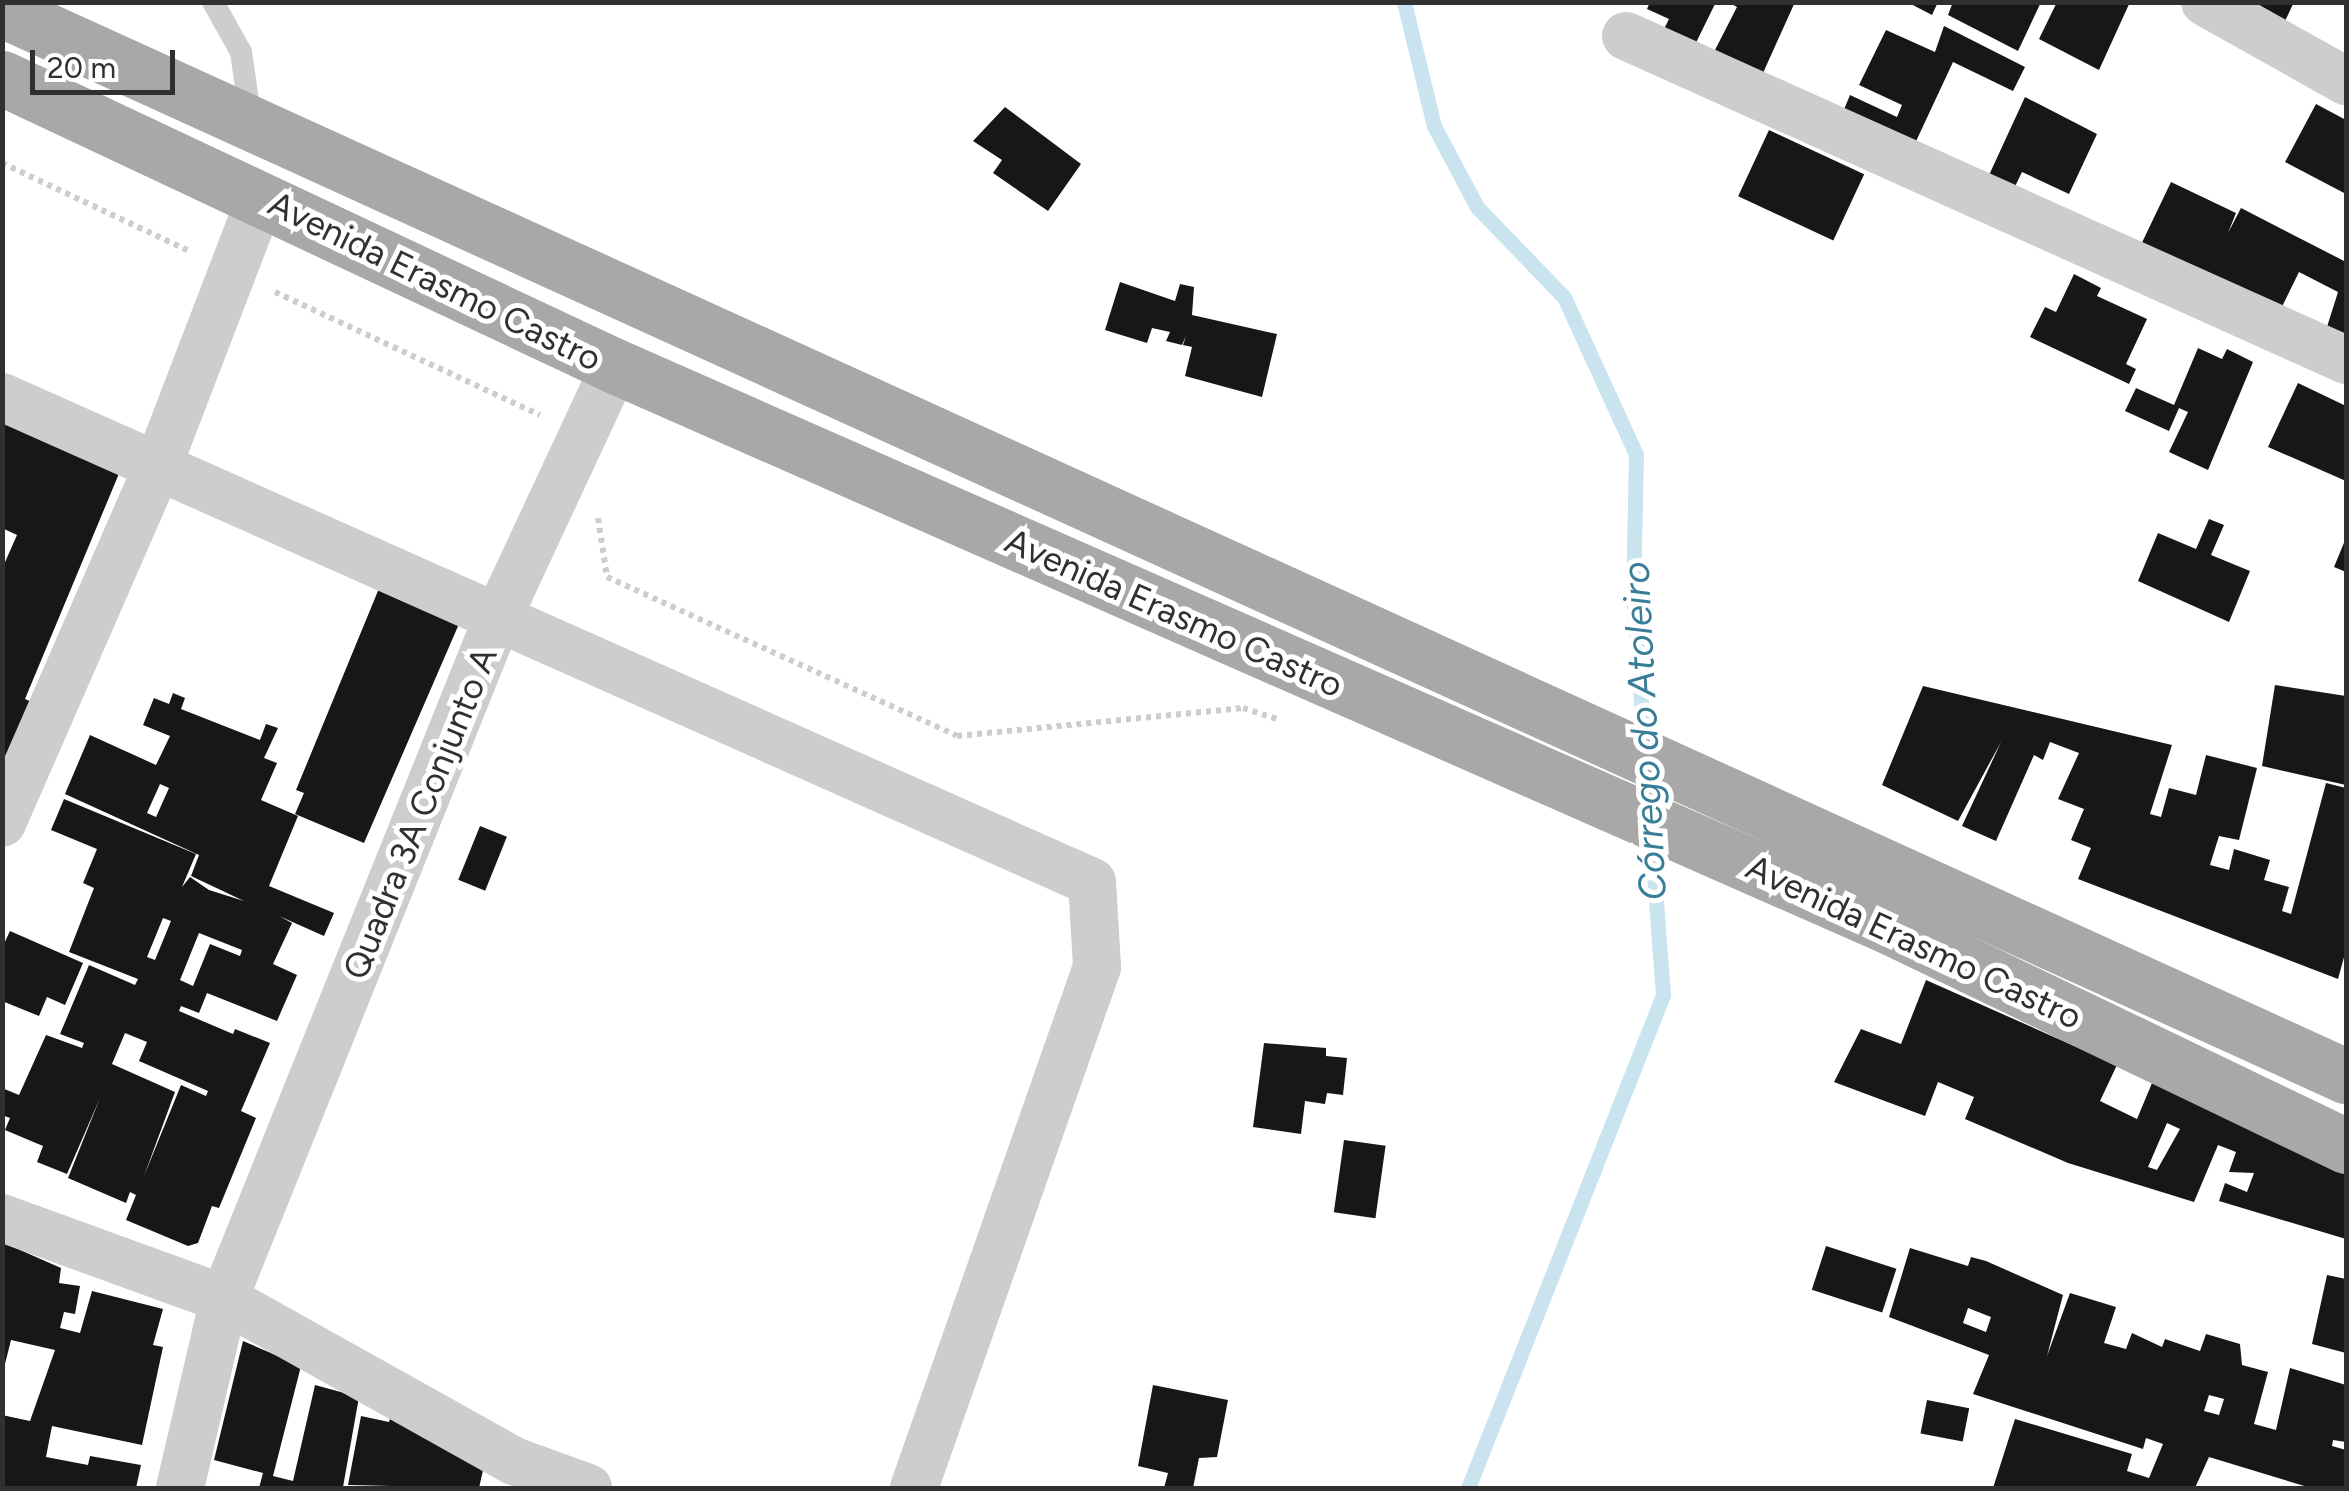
<!DOCTYPE html>
<meta charset="utf-8">
<style>
body{margin:0}
#map{position:relative;width:2349px;height:1491px;overflow:hidden;background:#fff;font-family:Figtree,sans-serif}
div>[style]{position:absolute}
.stream>*{height:15px;margin:-7.5px;padding:0 7.5px;transform-origin:7.5px;border-radius:7.5px;background:#c9e4ef}
.building>*{inset:0;background:#171717;transform-origin:0 0}
.path>*{height:6px;margin-top:-3px;transform-origin:0;background:repeating-linear-gradient(90deg,#cdcdcd 0 5px,transparent 0 10px)}
.lane>*{height:22px;margin:-11px;padding:0 11px;transform-origin:11px;border-radius:11px;background:#cdcdcd}
.street>*{height:48px;margin:-24px;padding:0 24px;transform-origin:24px;border-radius:24px;background:#cdcdcd}
.primary>*{height:55px;margin:-27.5px;padding:0 27.5px;transform-origin:27.5px;border-radius:27.5px;background:#a8a8a8}
span{translate:-50% -50%;white-space:nowrap;text-align:center;line-height:1.15;-webkit-text-stroke:10px #fff;paint-order:stroke}
.street-label{font-size:35px;color:#303030}
.water-label{font-size:38px;color:#397e98;font-style:italic}
.frame{position:absolute;inset:0;border:5px solid #303030;pointer-events:none}
.scale{position:absolute;left:30px;top:50px;width:145px;height:45px;box-sizing:border-box;border:5px solid #303030;border-top:0;padding-left:12px;font-size:30px;line-height:35px;white-space:nowrap;color:#303030;-webkit-text-stroke:8px #fff;paint-order:stroke}
</style>
<div id="map">
<div class="stream">
<div style="left:1404px;top:2px;width:128px;rotate:76.4deg"></div>
<div style="left:1434px;top:126px;width:92px;rotate:62deg"></div>
<div style="left:1477px;top:207px;width:125px;rotate:46deg"></div>
<div style="left:1564px;top:297px;width:173px;rotate:65.4deg"></div>
<div style="left:1636px;top:454px;width:141px;rotate:91.2deg"></div>
<div style="left:1633px;top:595px;width:147px;rotate:85.7deg"></div>
<div style="left:1468px;top:1488px;width:530px;rotate:-68.42deg"></div>
<div style="left:1663px;top:995px;width:160px;rotate:-94.3deg"></div>
</div>
<div class="building">
<div style="clip-path:polygon(1650px 2px,1715px 4px,1687px 61px,1655px 47px,1669px 19px,1647px 9px)"></div>
<div style="clip-path:polygon(1728px 2px,1795px 2px,1763px 73px,1715px 50px,1737px 7px)"></div>
<div style="clip-path:polygon(1907px 2px,1938px 2px,1932px 15px)"></div>
<div style="clip-path:polygon(1953px 2px,1961px 5px,2041px 2px,2018px 51px,1948px 15px)"></div>
<div style="clip-path:polygon(2057px 2px,2130px 2px,2099px 70px,2039px 39px)"></div>
<div style="clip-path:polygon(2245px 2px,2294px 2px,2285px 21px)"></div>
<div style="clip-path:polygon(1944px 26px,2025px 67px,2013px 91px,1953px 62px,1911px 152px,1840px 119px,1850px 95px,1897px 117px,1902px 105px,1859px 85px,1886px 30px,1935px 52px)"></div>
<div style="clip-path:polygon(2025px 97px,2097px 134px,2069px 194px,2022px 172px,2009px 199px,1984px 186px)"></div>
<div style="clip-path:polygon(2316px 104px,2346px 120px,2346px 194px,2285px 162px)"></div>
<div style="clip-path:polygon(1005px 107px,1081px 164px,1048px 211px,993px 173px,1002px 160px,973px 141px)"></div>
<div style="left:1769px;top:130px;width:105px;height:73px;rotate:25deg"></div>
<div style="clip-path:polygon(2171px 182px,2236px 213px,2228px 233px,2241px 208px,2346px 262px,2346px 362px,2320px 349px,2338px 292px,2299px 272px,2272px 327px,2137px 253px)"></div>
<div style="clip-path:polygon(2074px 274px,2101px 288px,2097px 296px,2147px 319px,2126px 364px,2136px 369px,2129px 384px,2030px 337px,2045px 307px,2056px 312px)"></div>
<div style="clip-path:polygon(1120px 282px,1175px 301px,1180px 284px,1194px 287px,1192px 315px,1277px 334px,1262px 397px,1185px 376px,1192px 347px,1183px 345px,1186px 336px,1182px 345px,1166px 341px,1170px 332px,1152px 328px,1147px 343px,1105px 330px)"></div>
<div style="clip-path:polygon(2198px 348px,2222px 359px,2227px 349px,2253px 362px,2208px 470px,2169px 452px,2188px 412px,2179px 408px,2169px 431px,2125px 411px,2136px 388px,2174px 405px)"></div>
<div style="clip-path:polygon(2298px 383px,2346px 406px,2346px 481px,2268px 447px)"></div>
<div style="clip-path:polygon(2px 411px,123px 464px,25px 699px,32px 702px,2px 770px,2px 569px,17px 535px,2px 528px)"></div>
<div style="clip-path:polygon(2209px 519px,2224px 525px,2211px 555px,2250px 571px,2229px 622px,2138px 581px,2158px 533px,2196px 549px)"></div>
<div style="clip-path:polygon(2346px 538px,2346px 572px,2334px 567px)"></div>
<div style="clip-path:polygon(380px 586px,462px 617px,364px 843px,295px 814px,304px 793px,296px 790px)"></div>
<div style="clip-path:polygon(2275px 685px,2346px 696px,2346px 785px,2262px 766px)"></div>
<div style="clip-path:polygon(1923px 686px,2172px 745px,2150px 814px,2161px 817px,2169px 788px,2196px 795px,2206px 755px,2257px 768px,2239px 840px,2219px 836px,2210px 865px,2229px 870px,2234px 849px,2270px 860px,2264px 880px,2289px 887px,2282px 911px,2291px 914px,2326px 783px,2346px 788px,2346px 950px,2338px 979px,2078px 879px,2091px 848px,2071px 840px,2084px 809px,2058px 799px,2079px 753px,2050px 742px,2043px 760px,2034px 755px,1996px 841px,1962px 826px,2001px 742px,1958px 821px,1882px 785px)"></div>
<div style="clip-path:polygon(evenodd,173px 693px,185px 698px,181px 709px,260px 740px,266px 724px,278px 728px,264px 758px,277px 763px,261px 800px,298px 816px,269px 886px,334px 913px,324px 936px,279px 916px,292px 923px,273px 964px,297px 975px,277px 1021px,207px 993px,199px 1013px,181px 1006px,179px 1011px,233px 1034px,235px 1029px,270px 1043px,241px 1111px,256px 1118px,219px 1208px,212px 1206px,198px 1243px,188px 1246px,126px 1220px,136px 1195px,130px 1192px,126px 1203px,68px 1178px,100px 1098px,67px 1174px,37px 1162px,43px 1146px,5px 1130px,10px 1118px,2px 1115px,2px 1088px,19px 1095px,46px 1035px,82px 1048px,84px 1043px,60px 1034px,89px 965px,135px 985px,138px 979px,69px 952px,94px 888px,83px 883px,97px 849px,51px 830px,64px 799px,196px 854px,182px 887px,190px 877px,209px 890px,244px 901px,191px 876px,199px 855px,65px 794px,90px 735px,156px 765px,170px 736px,143px 725px,154px 698px,169px 704px,173px 693px,160px 784px,169px 788px,156px 817px,147px 813px,160px 784px,173px 693px,163px 918px,171px 921px,155px 960px,147px 957px,163px 918px,173px 693px,199px 933px,242px 950px,240px 956px,210px 944px,193px 986px,180px 980px,199px 933px,173px 693px,125px 1033px,147px 1042px,139px 1061px,208px 1091px,206px 1096px,181px 1085px,144px 1176px,175px 1092px,112px 1064px,125px 1033px)"></div>
<div style="left:480px;top:826px;width:29px;height:58px;rotate:22deg"></div>
<div style="clip-path:polygon(10px 931px,83px 963px,65px 1005px,47px 997px,39px 1016px,2px 1001px,2px 948px)"></div>
<div style="clip-path:polygon(evenodd,1926px 980px,2117px 1065px,2100px 1101px,2137px 1119px,2152px 1083px,2346px 1171px,2346px 1239px,2219px 1201px,2225px 1183px,2247px 1192px,2254px 1173px,2229px 1172px,2236px 1152px,2218px 1145px,2194px 1202px,2068px 1163px,1965px 1119px,1974px 1097px,1938px 1082px,1925px 1116px,1834px 1082px,1861px 1029px,1901px 1044px,1926px 980px,2167px 1123px,2180px 1129px,2157px 1170px,2148px 1167px,2167px 1123px)"></div>
<div style="clip-path:polygon(1264px 1043px,1326px 1048px,1326px 1056px,1347px 1058px,1343px 1095px,1327px 1093px,1325px 1104px,1305px 1101px,1301px 1134px,1253px 1127px)"></div>
<div style="left:1344px;top:1140px;width:42px;height:73px;rotate:8deg"></div>
<div style="clip-path:polygon(2px 1242px,61px 1268px,59px 1283px,80px 1286px,75px 1314px,64px 1312px,60px 1328px,80px 1333px,92px 1291px,163px 1309px,153px 1345px,163px 1347px,142px 1445px,52px 1426px,46px 1457px,88px 1465px,90px 1456px,141px 1465px,136px 1488px,2px 1488px,2px 1415px,30px 1421px,55px 1350px,11px 1340px,2px 1376px)"></div>
<div style="left:1826px;top:1246px;width:74px;height:46px;rotate:18deg"></div>
<div style="clip-path:polygon(evenodd,1910px 1248px,1968px 1266px,1971px 1257px,1986px 1261px,2063px 1295px,2047px 1356px,2070px 1293px,2116px 1307px,2104px 1343px,2126px 1349px,2132px 1333px,2162px 1347px,2165px 1339px,2200px 1351px,2206px 1334px,2240px 1344px,2242px 1365px,2268px 1372px,2254px 1424px,2276px 1430px,2290px 1368px,2346px 1385px,2346px 1442px,2333px 1440px,2332px 1446px,2346px 1450px,2346px 1488px,2311px 1488px,2209px 1457px,2195px 1488px,1993px 1488px,2015px 1419px,2132px 1454px,2127px 1471px,2149px 1478px,2163px 1444px,2146px 1438px,2143px 1449px,1973px 1394px,1989px 1355px,1889px 1317px,1910px 1248px,1968px 1308px,1991px 1317px,1986px 1332px,1963px 1323px,1968px 1308px,1910px 1248px,2209px 1395px,2224px 1399px,2219px 1415px,2204px 1411px,2209px 1395px)"></div>
<div style="clip-path:polygon(2327px 1275px,2346px 1279px,2346px 1353px,2312px 1344px)"></div>
<div style="clip-path:polygon(243px 1341px,301px 1366px,273px 1476px,293px 1481px,315px 1385px,359px 1397px,343px 1487px,259px 1488px,263px 1473px,214px 1460px)"></div>
<div style="clip-path:polygon(1153px 1385px,1228px 1400px,1217px 1457px,1199px 1458px,1193px 1488px,1164px 1488px,1168px 1473px,1138px 1466px)"></div>
<div style="left:1927px;top:1400px;width:43px;height:34px;rotate:11deg"></div>
<div style="clip-path:polygon(393px 1409px,488px 1448px,479px 1488px,348px 1485px,361px 1416px,389px 1422px)"></div>
</div>
<div class="path">
<div style="left:2px;top:163px;width:209px;rotate:25.2deg"></div>
<div style="left:275px;top:292px;width:292px;rotate:24.9deg"></div>
<div style="left:598px;top:518px;width:60px;rotate:81.3deg"></div>
<div style="left:607px;top:577px;width:384px;rotate:24.4deg"></div>
<div style="left:957px;top:736px;width:287px;rotate:-5.6deg"></div>
<div style="left:1243px;top:708px;width:36px;rotate:18deg"></div>
</div>
<div class="lane">
<div style="left:213px;top:2px;width:57px;rotate:60.8deg"></div>
<div style="left:241px;top:52px;width:70px;rotate:81.8deg"></div>
</div>
<div class="street">
<div style="left:2205px;top:2px;width:162px;rotate:29.3deg"></div>
<div style="left:1626px;top:36px;width:790px;rotate:24.23deg"></div>
<div style="left:2px;top:397px;width:1193px;rotate:23.99deg"></div>
<div style="left:1092px;top:882px;width:85px;rotate:86.6deg"></div>
<div style="left:1097px;top:967px;width:552px;rotate:109.35deg"></div>
<div style="left:2px;top:823px;width:393px;rotate:-66.4deg"></div>
<div style="left:159px;top:463px;width:285px;rotate:-69deg"></div>
<div style="left:2px;top:1218px;width:236px;rotate:20deg"></div>
<div style="left:224px;top:1299px;width:332px;rotate:29.2deg"></div>
<div style="left:514px;top:1461px;width:79px;rotate:20deg"></div>
<div style="left:180px;top:1488px;width:194px;rotate:-76.9deg"></div>
<div style="left:224px;top:1299px;width:735px;rotate:-68.11deg"></div>
<div style="left:498px;top:617px;width:277px;rotate:-65deg"></div>
</div>
<div class="primary">
<div style="left:2px;top:10px;width:2575px;rotate:24.46deg"></div>
<div style="left:2px;top:78px;width:677px;rotate:25.17deg"></div>
<div style="left:615px;top:366px;width:1395px;rotate:23.75deg"></div>
<div style="left:1892px;top:928px;width:504px;rotate:25.65deg"></div>
</div>
<div class="street-label">
<span style="left:435px;top:281px;rotate:26deg">Avenida Erasmo Castro</span>
<span style="left:1174px;top:613px;rotate:24deg">Avenida Erasmo Castro</span>
<span style="left:420px;top:813px;rotate:-68deg">Quadra 3A Conjunto A</span>
<span style="left:1914px;top:942px;rotate:25deg">Avenida Erasmo Castro</span>
</div>
<div class="water-label">
<span style="left:1645px;top:731px;rotate:-93deg">Córrego do Atoleiro</span>
</div>
<div class="frame"></div>
<div class="scale">20 m</div>
</div>
